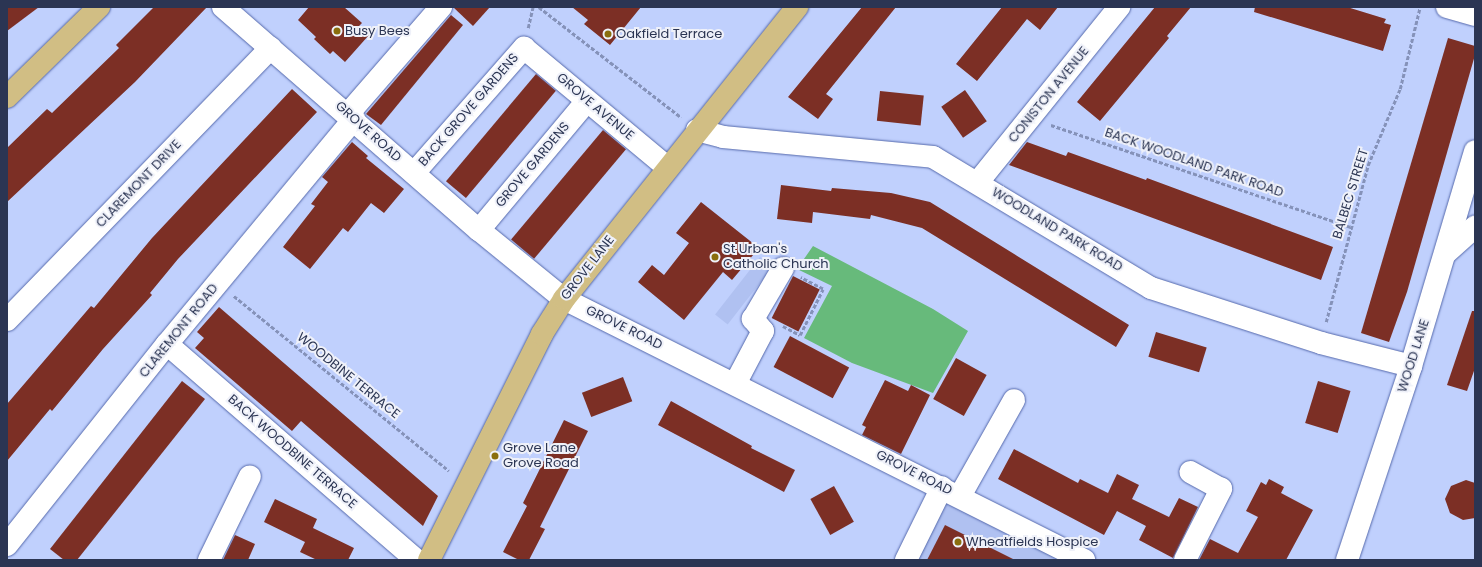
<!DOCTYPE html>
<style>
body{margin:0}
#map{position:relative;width:1482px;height:567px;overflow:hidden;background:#c0d0fd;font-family:Poppins,sans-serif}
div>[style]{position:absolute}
.built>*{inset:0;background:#b0c1f1;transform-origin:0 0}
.green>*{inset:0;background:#67ba7b}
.building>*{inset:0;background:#7c2f25;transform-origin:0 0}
.path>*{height:2.5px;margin-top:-1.25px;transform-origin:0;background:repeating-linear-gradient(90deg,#8592b9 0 4px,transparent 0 6px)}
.roads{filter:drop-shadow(0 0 1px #5569ac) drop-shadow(0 0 1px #5569ac)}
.minor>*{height:22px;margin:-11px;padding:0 11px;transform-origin:11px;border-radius:11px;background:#fff}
.major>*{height:22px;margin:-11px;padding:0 11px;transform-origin:11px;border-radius:11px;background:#d1be84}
.dots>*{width:11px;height:11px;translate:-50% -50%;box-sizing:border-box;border:2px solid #eff1f9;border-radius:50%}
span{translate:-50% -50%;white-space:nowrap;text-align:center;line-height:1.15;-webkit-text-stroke:4px #eff1f9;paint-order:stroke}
.poi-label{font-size:13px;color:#2b3553}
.left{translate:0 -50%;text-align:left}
.street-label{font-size:13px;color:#2b3553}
.frame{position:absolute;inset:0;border:8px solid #2b3553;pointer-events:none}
</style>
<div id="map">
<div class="built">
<div style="left:760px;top:257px;width:16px;height:73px;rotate:38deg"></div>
<div style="clip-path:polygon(946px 500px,1063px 560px,916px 560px)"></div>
</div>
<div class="green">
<div style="clip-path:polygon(813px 246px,933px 309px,968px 331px,933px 393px,852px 363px,804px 338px,832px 286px,797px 269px)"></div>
</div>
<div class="building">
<div style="clip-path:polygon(7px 7px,39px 7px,7px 31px)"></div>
<div style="clip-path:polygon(154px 7px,207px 7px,135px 82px,7px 202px,7px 148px,47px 109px,52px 113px,119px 48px,116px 45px)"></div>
<div style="clip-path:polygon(309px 7px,344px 7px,362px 23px,359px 26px,369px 35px,345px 62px,333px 51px,330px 54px,314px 39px,316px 37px,298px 20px)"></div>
<div style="clip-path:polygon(453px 7px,490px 7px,473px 26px)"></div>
<div style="clip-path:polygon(572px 7px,641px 7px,610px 45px,584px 24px,588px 20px)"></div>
<div style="clip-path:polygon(862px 7px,896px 7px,826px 94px,833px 99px,818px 119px,788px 97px)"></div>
<div style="clip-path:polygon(1002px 7px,1058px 7px,1040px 30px,1027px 19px,977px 81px,956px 64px)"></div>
<div style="clip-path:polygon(1155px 7px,1191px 7px,1167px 36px,1169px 38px,1100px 121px,1077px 102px)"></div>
<div style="clip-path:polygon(1255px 7px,1347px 7px,1386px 19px,1384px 23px,1391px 25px,1383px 51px,1254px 12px)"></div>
<div style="clip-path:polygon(451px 15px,463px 25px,381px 125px,366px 114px)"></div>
<div style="clip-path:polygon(1448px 38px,1475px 46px,1475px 55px,1407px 292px,1389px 342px,1361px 333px)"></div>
<div style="left:536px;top:74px;width:26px;height:140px;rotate:40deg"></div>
<div style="clip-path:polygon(292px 89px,317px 112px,178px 259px,150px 293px,152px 295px,103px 349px,52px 411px,50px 409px,7px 461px,7px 404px,91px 306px,94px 308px,152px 238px)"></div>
<div style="left:965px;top:90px;width:38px;height:29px;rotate:55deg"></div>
<div style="left:880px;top:91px;width:44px;height:30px;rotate:6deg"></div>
<div style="left:603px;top:130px;width:30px;height:143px;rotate:40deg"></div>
<div style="clip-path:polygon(352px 142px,368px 156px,366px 158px,404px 189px,384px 213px,371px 203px,348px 232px,343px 228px,310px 269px,283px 247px,315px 206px,311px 204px,328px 182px,322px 177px)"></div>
<div style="clip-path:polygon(1027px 142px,1066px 156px,1068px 152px,1146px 180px,1147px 178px,1333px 247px,1321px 280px,1009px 165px)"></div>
<div style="clip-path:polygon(781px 185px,831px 191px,832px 188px,891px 193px,930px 202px,1129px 325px,1116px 347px,922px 228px,871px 215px,870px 219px,813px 212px,812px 223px,777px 219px)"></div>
<div style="clip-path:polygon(701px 202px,759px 248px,732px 280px,723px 272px,684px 320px,638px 282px,652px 265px,664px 275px,689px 243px,676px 233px)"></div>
<div style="left:793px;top:276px;width:30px;height:47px;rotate:27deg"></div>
<div style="clip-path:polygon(219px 307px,438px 496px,423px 526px,301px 421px,292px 431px,195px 348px,204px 338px,197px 332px)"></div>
<div style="clip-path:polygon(1472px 311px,1475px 311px,1475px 368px,1467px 391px,1447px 385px)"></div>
<div style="left:1156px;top:332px;width:53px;height:26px;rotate:17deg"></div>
<div style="left:790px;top:336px;width:67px;height:35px;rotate:28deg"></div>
<div style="left:956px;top:358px;width:35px;height:47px;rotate:29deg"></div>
<div style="left:623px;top:377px;width:26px;height:44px;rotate:69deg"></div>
<div style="clip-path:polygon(885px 380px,908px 391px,911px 385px,930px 395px,901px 454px,862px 435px,866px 427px,862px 425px)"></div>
<div style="clip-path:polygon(182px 381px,205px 399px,77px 560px,64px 560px,50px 549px)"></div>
<div style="left:1318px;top:381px;width:34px;height:44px;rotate:17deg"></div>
<div style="clip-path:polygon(671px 401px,752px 446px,751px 448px,795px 470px,784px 492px,658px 425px)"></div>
<div style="clip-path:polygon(564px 420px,588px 431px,540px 527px,545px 529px,529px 560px,519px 560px,503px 552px,527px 506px,523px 503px)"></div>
<div style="clip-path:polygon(1014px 449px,1078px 483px,1080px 479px,1108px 493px,1117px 474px,1139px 485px,1132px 499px,1169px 517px,1179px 498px,1198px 507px,1173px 558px,1139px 540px,1146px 526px,1117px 511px,1104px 535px,998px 479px)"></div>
<div style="clip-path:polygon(1269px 479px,1284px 487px,1281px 493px,1313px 510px,1286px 560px,1199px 560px,1210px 539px,1238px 553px,1258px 517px,1246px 511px,1261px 482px,1266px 485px)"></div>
<div style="clip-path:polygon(1466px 480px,1475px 483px,1475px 518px,1463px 520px,1450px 513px,1445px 499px,1451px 486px)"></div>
<div style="left:834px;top:486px;width:41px;height:27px;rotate:61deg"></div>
<div style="clip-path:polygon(275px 499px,317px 519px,313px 528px,354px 548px,348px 560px,317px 560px,300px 552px,305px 542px,264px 522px)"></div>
<div style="clip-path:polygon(945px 525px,1015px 560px,927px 560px)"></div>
<div style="clip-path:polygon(235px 535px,255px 544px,248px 560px,223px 560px)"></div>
</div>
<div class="path">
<div style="left:539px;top:7px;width:180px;rotate:37.8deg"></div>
<div style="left:528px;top:28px;width:22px;rotate:-77deg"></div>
<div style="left:1051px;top:125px;width:317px;rotate:18.8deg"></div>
<div style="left:234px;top:296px;width:277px;rotate:39.1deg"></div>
<div style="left:1326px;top:322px;width:163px;rotate:-75deg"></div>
<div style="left:1368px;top:165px;width:82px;rotate:-67.2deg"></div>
<div style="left:1400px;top:89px;width:84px;rotate:-76.3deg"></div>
<div style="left:783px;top:326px;width:19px;rotate:28deg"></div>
<div style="left:800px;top:335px;width:51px;rotate:-63.4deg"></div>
<div style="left:823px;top:289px;width:25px;rotate:-153deg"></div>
</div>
<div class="roads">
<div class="minor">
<div style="left:223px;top:7px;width:340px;rotate:41.1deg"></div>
<div style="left:479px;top:230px;width:109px;rotate:39.1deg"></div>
<div style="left:564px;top:299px;width:582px;rotate:26.65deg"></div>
<div style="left:1447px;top:7px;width:29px;rotate:16deg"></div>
<div style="left:348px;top:114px;width:142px;rotate:-49deg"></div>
<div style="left:697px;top:130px;width:27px;rotate:15deg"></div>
<div style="left:723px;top:137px;width:211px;rotate:5.4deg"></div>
<div style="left:933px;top:157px;width:254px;rotate:31deg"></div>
<div style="left:1151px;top:288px;width:179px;rotate:17.9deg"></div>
<div style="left:1321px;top:343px;width:93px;rotate:14.3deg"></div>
<div style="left:414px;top:173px;width:167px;rotate:-48.7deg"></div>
<div style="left:524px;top:48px;width:186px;rotate:39.8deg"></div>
<div style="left:978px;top:182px;width:225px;rotate:-51.1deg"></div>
<div style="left:479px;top:230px;width:168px;rotate:-50.1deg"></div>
<div style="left:1447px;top:252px;width:38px;rotate:-42deg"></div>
<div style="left:7px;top:320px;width:379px;rotate:-45.9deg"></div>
<div style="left:167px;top:344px;width:330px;rotate:40.9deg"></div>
<div style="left:735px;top:384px;width:60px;rotate:-62.2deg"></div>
<div style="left:763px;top:331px;width:16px;rotate:-130deg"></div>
<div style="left:753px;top:319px;width:59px;rotate:-59.5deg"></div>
<div style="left:960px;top:496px;width:110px;rotate:-60.6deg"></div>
<div style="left:7px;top:545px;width:257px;rotate:-51.5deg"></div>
<div style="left:167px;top:344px;width:293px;rotate:-50.3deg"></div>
<div style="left:209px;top:560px;width:93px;rotate:-64deg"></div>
<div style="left:906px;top:560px;width:81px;rotate:-63.7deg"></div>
<div style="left:1185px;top:560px;width:80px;rotate:-63.1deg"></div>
<div style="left:1221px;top:489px;width:35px;rotate:-151deg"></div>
<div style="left:1347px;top:560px;width:204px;rotate:-71.7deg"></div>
<div style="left:1411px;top:366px;width:224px;rotate:-73.4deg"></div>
</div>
<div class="major">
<div style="left:7px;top:97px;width:129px;rotate:-44.4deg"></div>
<div style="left:429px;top:560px;width:253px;rotate:-63.4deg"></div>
<div style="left:542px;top:334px;width:41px;rotate:-57.8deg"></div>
<div style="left:564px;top:299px;width:374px;rotate:-51.4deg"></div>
</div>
</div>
<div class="dots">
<div style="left:337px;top:31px;background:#8a6e0e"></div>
<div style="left:608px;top:34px;background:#8a6e0e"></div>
<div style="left:715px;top:257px;background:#8a6e0e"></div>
<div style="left:495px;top:456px;background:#8a6e0e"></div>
<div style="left:958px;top:542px;background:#8a6e0e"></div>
</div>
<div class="poi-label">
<span class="left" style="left:345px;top:31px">Busy Bees</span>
<span class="left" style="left:616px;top:34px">Oakfield Terrace</span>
<span class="left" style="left:723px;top:257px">St Urban's<br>Catholic Church</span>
<span class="left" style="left:503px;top:456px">Grove Lane<br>Grove Road</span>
<span class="left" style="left:966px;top:542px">Wheatfields Hospice</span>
</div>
<div class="street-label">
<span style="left:1049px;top:95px;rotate:-51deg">CONISTON AVENUE</span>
<span style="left:595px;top:107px;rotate:40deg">GROVE AVENUE</span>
<span style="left:469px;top:110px;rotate:-49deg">BACK GROVE GARDENS</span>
<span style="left:368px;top:132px;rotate:42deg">GROVE ROAD</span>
<span style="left:1194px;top:163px;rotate:19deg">BACK WOODLAND PARK ROAD</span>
<span style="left:533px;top:165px;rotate:-50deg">GROVE GARDENS</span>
<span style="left:139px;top:184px;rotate:-46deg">CLAREMONT DRIVE</span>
<span style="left:1351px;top:194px;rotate:-73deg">BALBEC STREET</span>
<span style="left:1057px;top:230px;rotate:31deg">WOODLAND PARK ROAD</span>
<span style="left:588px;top:268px;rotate:-52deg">GROVE LANE</span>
<span style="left:624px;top:328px;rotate:26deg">GROVE ROAD</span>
<span style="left:179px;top:331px;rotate:-51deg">CLAREMONT ROAD</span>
<span style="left:1414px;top:356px;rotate:-72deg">WOOD LANE</span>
<span style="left:348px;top:376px;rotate:39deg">WOODBINE TERRACE</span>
<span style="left:292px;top:452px;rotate:41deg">BACK WOODBINE TERRACE</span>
<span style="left:914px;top:473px;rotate:27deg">GROVE ROAD</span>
</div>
<div class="frame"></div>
</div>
